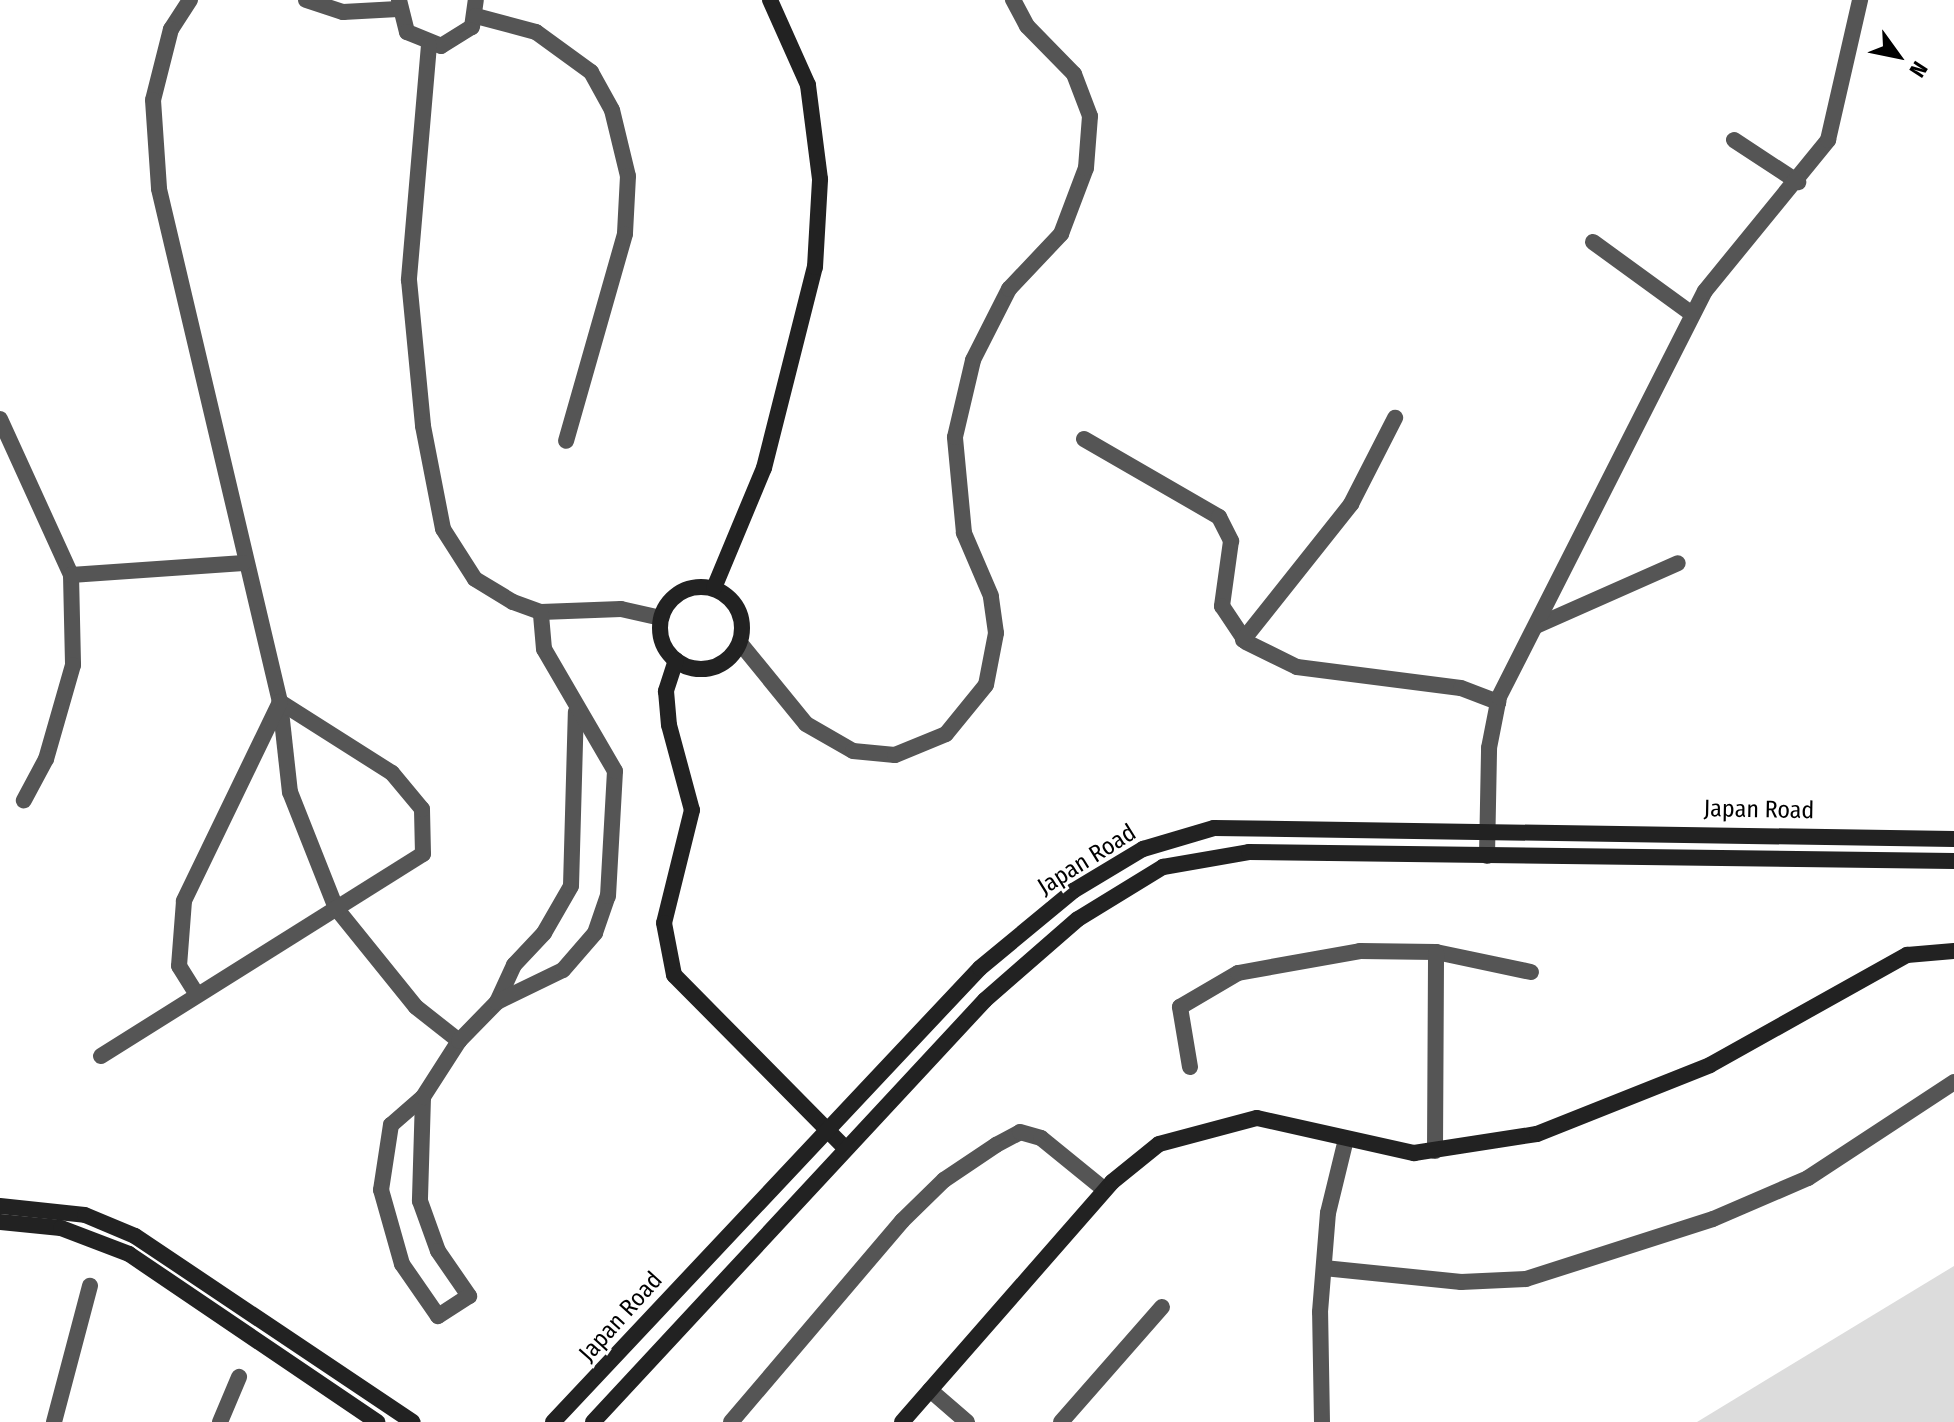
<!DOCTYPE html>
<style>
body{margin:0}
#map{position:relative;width:1954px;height:1422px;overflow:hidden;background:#fff;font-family:"Fira Sans Condensed",sans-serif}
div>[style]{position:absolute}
.green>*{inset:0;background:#dcdcdc}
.street>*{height:16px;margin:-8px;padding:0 8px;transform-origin:8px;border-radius:8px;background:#555}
.secondary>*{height:16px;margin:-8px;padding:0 8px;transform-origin:8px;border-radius:8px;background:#222}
.secondary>.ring{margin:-8px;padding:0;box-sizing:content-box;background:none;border:16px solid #222;border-radius:50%}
span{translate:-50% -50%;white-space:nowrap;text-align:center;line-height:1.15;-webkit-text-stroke:6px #fff;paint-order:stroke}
.street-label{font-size:24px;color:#000}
.north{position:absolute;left:1858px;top:16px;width:80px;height:80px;-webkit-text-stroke:6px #fff;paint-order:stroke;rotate:123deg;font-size:22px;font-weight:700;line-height:32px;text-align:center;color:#000}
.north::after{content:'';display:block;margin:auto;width:28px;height:36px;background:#000;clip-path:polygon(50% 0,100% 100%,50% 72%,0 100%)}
</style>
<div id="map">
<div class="green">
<div style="clip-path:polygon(1954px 1266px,1954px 1422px,1697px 1422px)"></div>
</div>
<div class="street">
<div style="left:190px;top:0;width:35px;rotate:123deg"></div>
<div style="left:171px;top:29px;width:73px;rotate:104.2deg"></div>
<div style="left:153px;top:100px;width:89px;rotate:86.1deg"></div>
<div style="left:159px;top:189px;width:527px;rotate:76.73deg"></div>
<div style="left:280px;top:702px;width:91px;rotate:83.7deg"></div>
<div style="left:290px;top:792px;width:125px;rotate:68.4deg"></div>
<div style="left:336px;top:908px;width:127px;rotate:51.1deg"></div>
<div style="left:416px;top:1007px;width:55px;rotate:38.3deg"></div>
<div style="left:306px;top:0;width:39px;rotate:18deg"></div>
<div style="left:343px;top:12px;width:55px;rotate:-3.1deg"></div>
<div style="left:399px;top:0;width:33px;rotate:76deg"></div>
<div style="left:407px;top:32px;width:37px;rotate:22deg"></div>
<div style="left:441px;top:46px;width:36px;rotate:-32deg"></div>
<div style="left:472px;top:27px;width:27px;rotate:-82deg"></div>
<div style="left:476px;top:16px;width:62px;rotate:14.9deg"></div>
<div style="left:536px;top:32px;width:68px;rotate:36deg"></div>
<div style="left:591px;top:72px;width:43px;rotate:61.1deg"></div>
<div style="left:612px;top:110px;width:68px;rotate:76.4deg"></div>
<div style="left:628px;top:176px;width:58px;rotate:93deg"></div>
<div style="left:625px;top:234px;width:215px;rotate:105.9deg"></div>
<div style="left:429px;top:45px;width:236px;rotate:94.9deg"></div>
<div style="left:409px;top:280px;width:147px;rotate:84.5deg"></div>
<div style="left:423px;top:426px;width:105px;rotate:79deg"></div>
<div style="left:443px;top:529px;width:59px;rotate:57.4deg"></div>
<div style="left:475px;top:579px;width:44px;rotate:31.2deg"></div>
<div style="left:513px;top:602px;width:30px;rotate:20deg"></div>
<div style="left:541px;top:612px;width:80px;rotate:-2.1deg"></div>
<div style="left:621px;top:609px;width:41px;rotate:12.7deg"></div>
<div style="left:1734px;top:140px;width:77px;rotate:33.3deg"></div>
<div style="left:1593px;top:242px;width:122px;rotate:36deg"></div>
<div style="left:0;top:419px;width:171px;rotate:65.5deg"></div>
<div style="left:71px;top:575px;width:90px;rotate:88.7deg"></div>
<div style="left:73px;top:665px;width:98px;rotate:106deg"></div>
<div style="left:46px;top:759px;width:47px;rotate:118.2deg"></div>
<div style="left:1084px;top:439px;width:156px;rotate:30deg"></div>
<div style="left:1219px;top:517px;width:27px;rotate:63deg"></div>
<div style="left:1231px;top:541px;width:66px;rotate:97.9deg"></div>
<div style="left:1222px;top:606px;width:43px;rotate:56.3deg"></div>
<div style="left:1246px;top:642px;width:57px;rotate:26.1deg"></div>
<div style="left:1297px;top:667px;width:165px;rotate:7.3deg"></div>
<div style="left:1461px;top:688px;width:40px;rotate:21deg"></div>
<div style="left:71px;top:575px;width:173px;rotate:-4deg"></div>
<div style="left:1536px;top:626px;width:155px;rotate:-23.9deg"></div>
<div style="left:1243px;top:640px;width:174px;rotate:-51.5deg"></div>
<div style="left:1351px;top:504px;width:97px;rotate:-62.9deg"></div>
<div style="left:740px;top:643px;width:104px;rotate:50.8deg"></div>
<div style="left:806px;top:724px;width:54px;rotate:29.9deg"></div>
<div style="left:853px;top:751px;width:42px;rotate:5.4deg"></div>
<div style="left:895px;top:755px;width:55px;rotate:-22.4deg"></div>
<div style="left:946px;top:734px;width:63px;rotate:-50.8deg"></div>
<div style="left:986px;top:685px;width:53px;rotate:-79.1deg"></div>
<div style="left:996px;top:633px;width:37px;rotate:-98deg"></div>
<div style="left:991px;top:596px;width:69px;rotate:-113.2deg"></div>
<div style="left:964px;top:533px;width:96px;rotate:-95.4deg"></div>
<div style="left:955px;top:437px;width:79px;rotate:-76.8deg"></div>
<div style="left:973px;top:360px;width:80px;rotate:-63.1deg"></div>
<div style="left:1009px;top:289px;width:76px;rotate:-46.6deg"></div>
<div style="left:1061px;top:234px;width:71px;rotate:-69.3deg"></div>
<div style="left:1086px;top:168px;width:52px;rotate:-85.6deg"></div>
<div style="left:1090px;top:116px;width:45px;rotate:-110.9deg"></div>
<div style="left:1074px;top:74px;width:67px;rotate:-134.4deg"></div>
<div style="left:1027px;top:26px;width:30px;rotate:-118deg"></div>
<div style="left:1487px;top:856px;width:108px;rotate:-88.9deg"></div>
<div style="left:1489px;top:748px;width:52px;rotate:-78.9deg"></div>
<div style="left:1499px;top:697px;width:455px;rotate:-63.1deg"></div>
<div style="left:1705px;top:291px;width:195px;rotate:-50.8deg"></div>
<div style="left:1828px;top:140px;width:144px;rotate:-77.1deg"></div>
<div style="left:497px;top:1002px;width:41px;rotate:-65.3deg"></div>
<div style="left:514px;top:965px;width:44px;rotate:-46.8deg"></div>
<div style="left:544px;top:933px;width:54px;rotate:-60.1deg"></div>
<div style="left:571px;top:886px;width:174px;rotate:-88.4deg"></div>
<div style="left:101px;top:1056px;width:380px;rotate:-32.1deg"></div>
<div style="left:423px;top:854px;width:45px;rotate:-91.3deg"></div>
<div style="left:422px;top:809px;width:47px;rotate:-129.8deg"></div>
<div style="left:392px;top:773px;width:133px;rotate:-147.6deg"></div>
<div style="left:280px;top:702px;width:221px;rotate:115.8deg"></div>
<div style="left:184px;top:901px;width:65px;rotate:94.4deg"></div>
<div style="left:179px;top:966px;width:34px;rotate:58deg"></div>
<div style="left:1190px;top:1067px;width:61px;rotate:-99.5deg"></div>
<div style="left:1180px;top:1007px;width:67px;rotate:-30.4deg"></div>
<div style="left:1238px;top:973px;width:124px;rotate:-10.2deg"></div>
<div style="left:1360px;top:951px;width:76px;rotate:0.8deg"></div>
<div style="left:1436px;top:952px;width:97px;rotate:11.9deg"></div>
<div style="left:423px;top:1097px;width:104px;rotate:91.7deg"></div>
<div style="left:420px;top:1201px;width:53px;rotate:70.2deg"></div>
<div style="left:438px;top:1251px;width:55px;rotate:55.4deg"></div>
<div style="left:469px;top:1296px;width:37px;rotate:147deg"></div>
<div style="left:438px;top:1316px;width:63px;rotate:-124.7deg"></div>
<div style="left:402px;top:1264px;width:77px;rotate:-105.8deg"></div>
<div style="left:381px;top:1190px;width:66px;rotate:-81.3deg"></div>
<div style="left:391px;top:1125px;width:43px;rotate:-41.2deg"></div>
<div style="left:423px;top:1097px;width:67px;rotate:-57.3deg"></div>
<div style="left:459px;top:1041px;width:54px;rotate:-45.7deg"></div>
<div style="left:497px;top:1002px;width:73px;rotate:-25.9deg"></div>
<div style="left:563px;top:970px;width:49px;rotate:-49.1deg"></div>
<div style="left:595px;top:933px;width:39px;rotate:-71deg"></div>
<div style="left:608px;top:896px;width:125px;rotate:-86.8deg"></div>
<div style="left:615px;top:771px;width:141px;rotate:-120.2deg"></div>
<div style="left:544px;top:649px;width:37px;rotate:-95deg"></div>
<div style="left:1435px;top:1151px;width:199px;rotate:-89.7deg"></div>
<div style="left:1324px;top:1268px;width:138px;rotate:5.8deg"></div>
<div style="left:1461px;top:1282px;width:65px;rotate:-2.6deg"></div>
<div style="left:1526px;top:1279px;width:196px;rotate:-17.8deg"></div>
<div style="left:1713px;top:1219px;width:103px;rotate:-23.3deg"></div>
<div style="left:1808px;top:1178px;width:175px;rotate:-33.3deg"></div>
<div style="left:930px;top:1390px;width:49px;rotate:40.9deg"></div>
<div style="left:54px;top:1422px;width:141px;rotate:-75.2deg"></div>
<div style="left:220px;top:1422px;width:49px;rotate:-67.1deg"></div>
<div style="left:731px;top:1422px;width:264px;rotate:-49.6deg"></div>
<div style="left:902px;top:1221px;width:59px;rotate:-44.3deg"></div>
<div style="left:944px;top:1180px;width:63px;rotate:-33.9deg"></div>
<div style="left:996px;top:1145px;width:27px;rotate:-28deg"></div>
<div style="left:1020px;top:1132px;width:22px;rotate:16deg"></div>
<div style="left:1041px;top:1138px;width:82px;rotate:39.1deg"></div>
<div style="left:1061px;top:1422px;width:153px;rotate:-48.7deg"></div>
<div style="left:1322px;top:1422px;width:110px;rotate:-91deg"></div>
<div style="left:1320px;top:1312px;width:99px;rotate:-85.4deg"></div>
<div style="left:1328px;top:1213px;width:76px;rotate:-76.3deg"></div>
</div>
<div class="secondary">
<div class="ring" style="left:660px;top:587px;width:66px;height:66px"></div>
<div style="left:714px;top:588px;width:130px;rotate:-67.4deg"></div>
<div style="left:764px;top:468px;width:207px;rotate:-75.8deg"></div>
<div style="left:815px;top:267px;width:88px;rotate:-86.7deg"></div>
<div style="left:820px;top:179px;width:95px;rotate:-97.3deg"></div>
<div style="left:808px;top:85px;width:93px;rotate:-114.1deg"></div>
<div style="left:676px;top:660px;width:33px;rotate:108deg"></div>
<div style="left:666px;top:691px;width:34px;rotate:85deg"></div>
<div style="left:669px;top:725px;width:88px;rotate:74.9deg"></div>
<div style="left:692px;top:810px;width:116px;rotate:103.9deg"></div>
<div style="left:664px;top:923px;width:53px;rotate:79.1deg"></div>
<div style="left:674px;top:975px;width:242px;rotate:45.3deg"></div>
<div style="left:0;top:1206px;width:85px;rotate:6deg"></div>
<div style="left:85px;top:1215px;width:54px;rotate:22.8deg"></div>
<div style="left:135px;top:1236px;width:334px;rotate:33.8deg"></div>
<div style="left:0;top:1222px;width:61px;rotate:5.6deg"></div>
<div style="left:61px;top:1228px;width:73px;rotate:20.9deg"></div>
<div style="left:129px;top:1254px;width:300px;rotate:34.1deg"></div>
<div style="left:553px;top:1422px;width:623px;rotate:-46.76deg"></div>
<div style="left:980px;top:968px;width:121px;rotate:-39.6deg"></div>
<div style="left:1073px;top:891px;width:82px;rotate:-31deg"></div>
<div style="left:1143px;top:849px;width:74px;rotate:-16.5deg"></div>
<div style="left:1214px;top:828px;width:740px;rotate:0.85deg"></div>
<div style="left:593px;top:1422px;width:576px;rotate:-47.11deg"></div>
<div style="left:985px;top:1000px;width:123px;rotate:-41.1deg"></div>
<div style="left:1078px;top:919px;width:100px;rotate:-31.5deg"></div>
<div style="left:1163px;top:867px;width:87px;rotate:-9.9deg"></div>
<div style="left:1249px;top:852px;width:705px;rotate:0.73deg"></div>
<div style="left:902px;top:1422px;width:319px;rotate:-48.8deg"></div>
<div style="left:1112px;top:1182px;width:60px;rotate:-39deg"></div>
<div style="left:1159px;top:1144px;width:101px;rotate:-14.9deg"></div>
<div style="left:1257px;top:1118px;width:161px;rotate:12.6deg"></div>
<div style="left:1414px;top:1153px;width:124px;rotate:-8.8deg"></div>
<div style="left:1537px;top:1134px;width:186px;rotate:-21.7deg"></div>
<div style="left:1710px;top:1065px;width:226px;rotate:-29.2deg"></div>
<div style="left:1907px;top:955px;width:47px;rotate:-4.9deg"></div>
</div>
<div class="street-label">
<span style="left:1759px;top:810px;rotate:1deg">Japan Road</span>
<span style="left:1087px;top:860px;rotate:-32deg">Japan Road</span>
<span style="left:621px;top:1317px;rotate:-48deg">Japan Road</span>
</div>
<div class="north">N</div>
</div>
